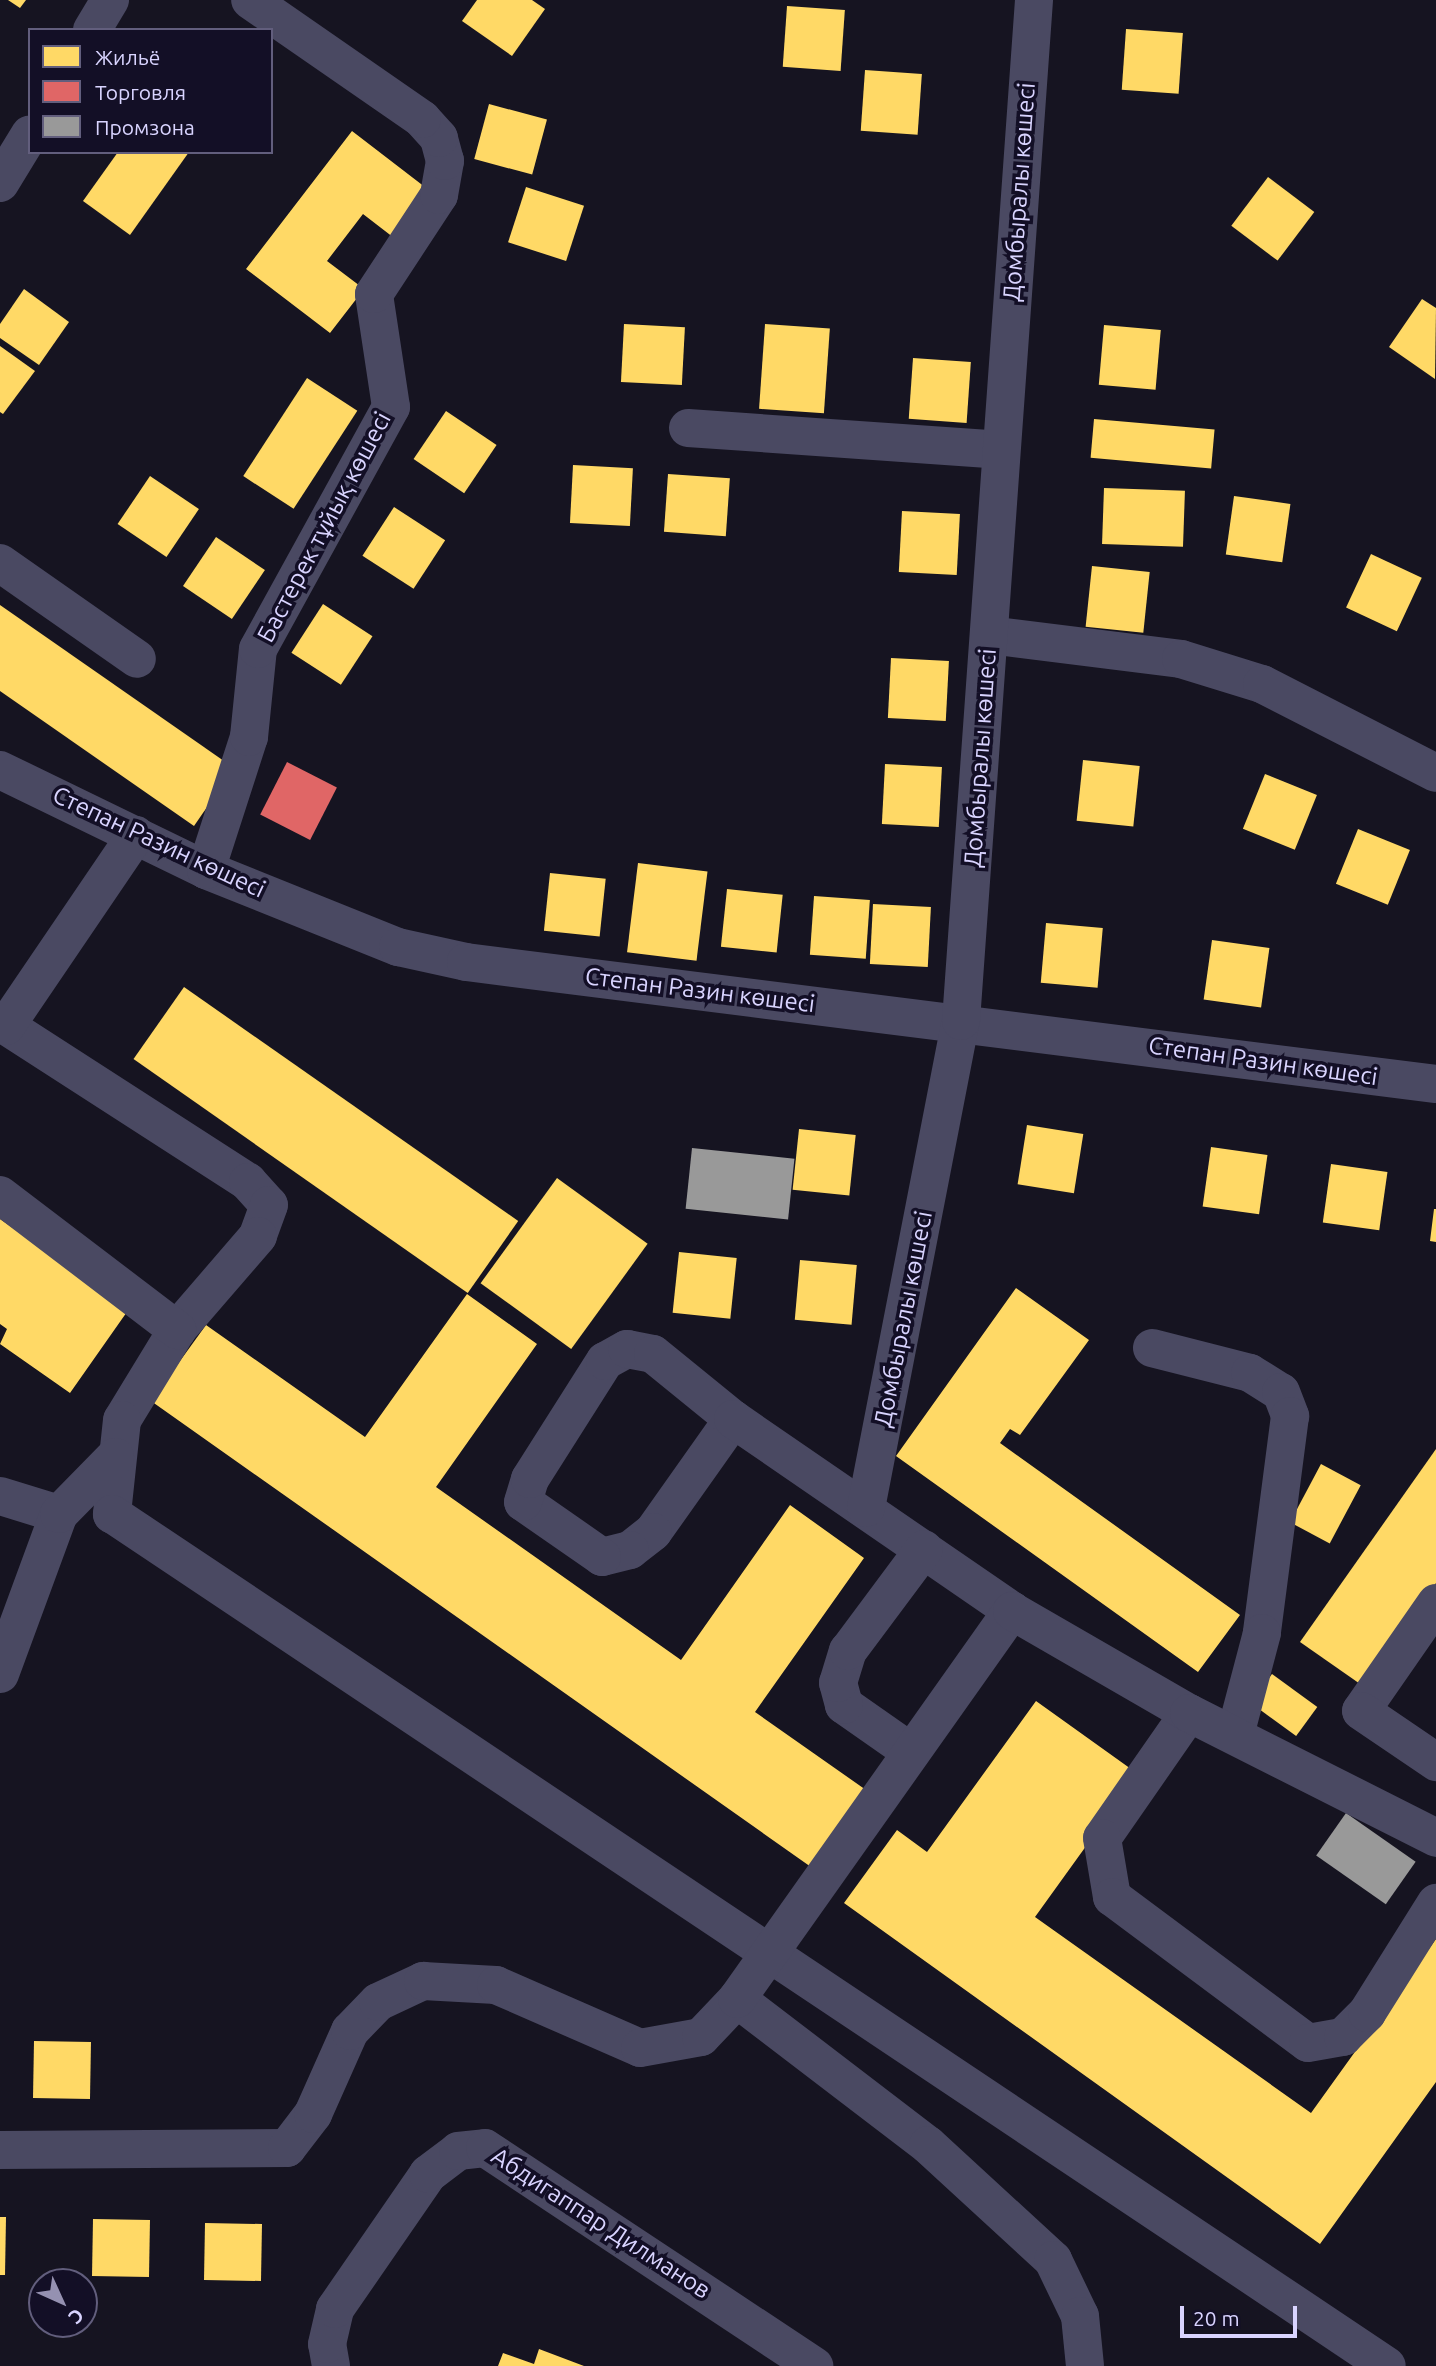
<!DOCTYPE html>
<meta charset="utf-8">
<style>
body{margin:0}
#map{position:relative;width:1436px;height:2366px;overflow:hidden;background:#161421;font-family:Ubuntu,sans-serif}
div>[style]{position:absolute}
.homes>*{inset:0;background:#ffd966;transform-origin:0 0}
.shops>*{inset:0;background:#e06666;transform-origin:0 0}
.industry>*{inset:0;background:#999;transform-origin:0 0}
.minor>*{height:38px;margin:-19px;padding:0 19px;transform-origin:19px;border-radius:19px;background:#4a4962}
span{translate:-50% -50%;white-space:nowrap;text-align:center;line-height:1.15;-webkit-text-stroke:7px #130f26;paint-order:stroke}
.street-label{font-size:24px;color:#d9d4ff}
.legend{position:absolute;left:28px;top:28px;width:245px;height:126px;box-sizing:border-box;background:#130f26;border:2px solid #625e7d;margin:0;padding:9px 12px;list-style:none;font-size:21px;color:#d9d4ff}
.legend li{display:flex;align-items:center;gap:14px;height:35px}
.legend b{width:35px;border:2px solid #625e7d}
.north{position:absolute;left:28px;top:2268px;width:70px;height:70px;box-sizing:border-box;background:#130f26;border:2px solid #625e7d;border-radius:50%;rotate:135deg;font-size:19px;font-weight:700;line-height:28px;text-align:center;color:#d9d4ff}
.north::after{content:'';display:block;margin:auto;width:24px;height:32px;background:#9591b1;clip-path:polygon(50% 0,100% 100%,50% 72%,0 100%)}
.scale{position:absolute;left:1180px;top:2306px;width:117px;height:32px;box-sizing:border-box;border:4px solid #d9d4ff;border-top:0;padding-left:9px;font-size:21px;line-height:24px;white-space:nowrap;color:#d9d4ff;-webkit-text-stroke:5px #130f26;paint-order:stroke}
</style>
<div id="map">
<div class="homes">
<div style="clip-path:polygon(8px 0,26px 0,20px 8px)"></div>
<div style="clip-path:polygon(477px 0,532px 0,545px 9px,512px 56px,462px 21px)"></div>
<div style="left:787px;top:6px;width:58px;height:61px;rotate:4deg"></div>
<div style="left:1126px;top:29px;width:57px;height:61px;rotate:4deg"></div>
<div style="left:865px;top:70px;width:57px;height:61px;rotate:4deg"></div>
<div style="left:489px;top:104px;width:60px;height:57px;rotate:15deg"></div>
<div style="clip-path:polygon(352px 131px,434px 194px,398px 241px,363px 214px,327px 261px,364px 289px,330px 333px,246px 269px)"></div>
<div style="clip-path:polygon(118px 152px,189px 152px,130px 235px,83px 201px)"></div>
<div style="left:1268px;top:177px;width:58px;height:61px;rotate:37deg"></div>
<div style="left:526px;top:187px;width:61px;height:58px;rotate:18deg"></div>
<div style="clip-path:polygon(24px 289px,69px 322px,39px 365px,0 338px,0 324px)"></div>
<div style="clip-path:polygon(1422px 299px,1436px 308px,1435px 379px,1389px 347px)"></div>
<div style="left:624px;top:324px;width:61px;height:58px;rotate:3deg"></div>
<div style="left:765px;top:324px;width:65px;height:85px;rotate:4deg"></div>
<div style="left:1104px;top:325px;width:57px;height:60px;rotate:5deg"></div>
<div style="clip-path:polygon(0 346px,35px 371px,3px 414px,0 412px)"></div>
<div style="left:913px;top:358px;width:58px;height:61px;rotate:4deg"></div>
<div style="left:307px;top:378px;width:60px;height:117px;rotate:33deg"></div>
<div style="left:446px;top:411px;width:61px;height:58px;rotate:34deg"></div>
<div style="left:1094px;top:419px;width:121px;height:39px;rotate:5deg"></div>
<div style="left:573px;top:465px;width:60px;height:58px;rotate:3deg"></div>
<div style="left:668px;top:474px;width:62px;height:58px;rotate:4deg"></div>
<div style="left:150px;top:476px;width:59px;height:58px;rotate:34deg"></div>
<div style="left:1104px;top:488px;width:81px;height:56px;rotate:2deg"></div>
<div style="left:1234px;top:496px;width:57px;height:59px;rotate:8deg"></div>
<div style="left:394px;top:507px;width:61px;height:58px;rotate:33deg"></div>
<div style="left:902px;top:511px;width:58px;height:61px;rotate:3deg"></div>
<div style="left:216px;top:537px;width:59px;height:59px;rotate:34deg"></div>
<div style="left:1371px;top:554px;width:56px;height:59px;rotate:25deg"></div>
<div style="left:1092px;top:566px;width:58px;height:61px;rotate:6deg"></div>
<div style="left:323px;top:604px;width:59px;height:58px;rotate:33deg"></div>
<div style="clip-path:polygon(0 605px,234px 768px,194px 826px,0 691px)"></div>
<div style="left:891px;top:658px;width:58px;height:60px;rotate:3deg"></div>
<div style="left:1083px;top:760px;width:57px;height:61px;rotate:6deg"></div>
<div style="left:885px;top:764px;width:57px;height:60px;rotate:3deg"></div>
<div style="left:1265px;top:774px;width:56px;height:59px;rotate:22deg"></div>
<div style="left:1358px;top:829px;width:56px;height:59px;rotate:22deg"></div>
<div style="left:638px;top:863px;width:70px;height:90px;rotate:7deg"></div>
<div style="left:550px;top:873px;width:56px;height:58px;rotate:6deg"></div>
<div style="left:727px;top:889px;width:56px;height:58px;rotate:6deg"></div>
<div style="left:814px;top:896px;width:56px;height:59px;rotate:4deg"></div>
<div style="left:873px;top:904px;width:58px;height:60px;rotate:3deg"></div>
<div style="left:1046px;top:923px;width:57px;height:60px;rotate:5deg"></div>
<div style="left:1212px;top:940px;width:58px;height:60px;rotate:8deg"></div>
<div style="left:184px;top:987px;width:408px;height:88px;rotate:35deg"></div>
<div style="left:1027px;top:1125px;width:57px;height:60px;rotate:9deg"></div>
<div style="left:799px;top:1129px;width:57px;height:61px;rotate:6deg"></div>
<div style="left:1211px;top:1147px;width:57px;height:60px;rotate:8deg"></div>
<div style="left:1331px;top:1164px;width:57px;height:59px;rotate:8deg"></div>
<div style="left:557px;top:1178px;width:112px;height:130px;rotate:36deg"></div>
<div style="clip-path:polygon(1434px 1209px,1436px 1209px,1436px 1242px,1430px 1241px)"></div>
<div style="clip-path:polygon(0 1219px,129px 1309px,70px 1393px,0 1344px,7px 1329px,0 1324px)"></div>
<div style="left:679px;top:1252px;width:58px;height:61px;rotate:6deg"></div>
<div style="left:800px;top:1260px;width:57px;height:60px;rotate:5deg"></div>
<div style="clip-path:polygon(1016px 1288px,1089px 1340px,1020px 1435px,1010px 1429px,1000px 1443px,1240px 1615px,1198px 1672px,896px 1456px)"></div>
<div style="clip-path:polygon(467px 1294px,537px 1344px,436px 1487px,681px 1660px,790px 1505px,864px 1558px,755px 1712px,866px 1790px,811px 1867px,151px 1401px,206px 1325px,365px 1437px)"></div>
<div style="clip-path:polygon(1436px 1449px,1436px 1583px,1363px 1686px,1300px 1642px)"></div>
<div style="left:1321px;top:1464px;width:45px;height:66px;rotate:28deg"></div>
<div style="left:1272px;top:1674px;width:56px;height:36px;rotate:36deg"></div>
<div style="clip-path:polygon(1036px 1701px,1138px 1774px,1035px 1917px,1311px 2113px,1436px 1939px,1436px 2082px,1320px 2244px,844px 1903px,897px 1830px,927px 1852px)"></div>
<div style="left:34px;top:2041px;width:57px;height:57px;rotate:1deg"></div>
<div style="clip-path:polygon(0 2217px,6px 2217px,5px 2275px,0 2275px)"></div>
<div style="left:93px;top:2219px;width:57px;height:57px;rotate:1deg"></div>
<div style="left:205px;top:2223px;width:57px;height:57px;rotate:1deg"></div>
<div style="clip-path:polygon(539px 2349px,584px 2366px,498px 2366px,503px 2353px,534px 2364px)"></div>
</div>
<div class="shops">
<div style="left:287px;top:762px;width:56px;height:59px;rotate:27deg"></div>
</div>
<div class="industry">
<div style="left:692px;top:1148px;width:103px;height:61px;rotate:6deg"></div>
<div style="left:1346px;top:1813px;width:85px;height:52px;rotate:35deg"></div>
</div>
<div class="minor">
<div style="left:92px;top:30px;width:35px;rotate:-59deg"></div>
<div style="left:0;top:183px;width:57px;rotate:-58.5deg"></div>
<div style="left:688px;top:428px;width:312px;rotate:4deg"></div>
<div style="left:0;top:563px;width:167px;rotate:35deg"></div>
<div style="left:989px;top:635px;width:193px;rotate:7.1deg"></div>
<div style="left:1181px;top:659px;width:85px;rotate:17.2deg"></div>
<div style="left:1262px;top:684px;width:195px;rotate:27.1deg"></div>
<div style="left:0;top:770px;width:229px;rotate:25.9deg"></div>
<div style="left:206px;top:870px;width:207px;rotate:21.9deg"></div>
<div style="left:398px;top:947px;width:70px;rotate:12.4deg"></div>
<div style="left:466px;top:962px;width:978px;rotate:7.17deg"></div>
<div style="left:206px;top:870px;width:140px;rotate:-72.1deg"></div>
<div style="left:249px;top:737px;width:88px;rotate:-84.2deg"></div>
<div style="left:258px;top:649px;width:276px;rotate:-61.2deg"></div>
<div style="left:391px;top:407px;width:114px;rotate:-98.6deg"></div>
<div style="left:374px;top:294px;width:118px;rotate:-56.7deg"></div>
<div style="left:439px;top:195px;width:35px;rotate:-80deg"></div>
<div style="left:445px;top:161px;width:24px;rotate:-105deg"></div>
<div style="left:439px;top:138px;width:25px;rotate:-132deg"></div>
<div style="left:422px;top:119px;width:209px;rotate:-145.3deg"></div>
<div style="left:0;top:1022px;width:295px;rotate:32.8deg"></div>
<div style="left:248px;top:1182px;width:31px;rotate:48deg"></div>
<div style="left:269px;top:1205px;width:33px;rotate:110deg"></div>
<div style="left:258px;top:1236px;width:124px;rotate:130.8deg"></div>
<div style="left:177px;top:1330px;width:105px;rotate:121.4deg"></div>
<div style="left:122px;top:1420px;width:95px;rotate:96.1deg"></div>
<div style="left:112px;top:1514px;width:1533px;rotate:33.75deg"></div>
<div style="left:6px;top:1026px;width:231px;rotate:-55.8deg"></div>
<div style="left:0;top:1195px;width:223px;rotate:37.3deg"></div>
<div style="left:1152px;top:1348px;width:101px;rotate:14.3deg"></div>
<div style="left:1250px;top:1373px;width:36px;rotate:32deg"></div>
<div style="left:1281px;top:1392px;width:26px;rotate:69deg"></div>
<div style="left:1290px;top:1416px;width:219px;rotate:97.4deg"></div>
<div style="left:1262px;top:1633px;width:106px;rotate:104.8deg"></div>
<div style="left:733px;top:1419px;width:138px;rotate:125.3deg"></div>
<div style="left:653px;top:1532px;width:29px;rotate:142deg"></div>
<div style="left:630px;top:1550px;width:29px;rotate:166deg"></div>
<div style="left:602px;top:1557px;width:96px;rotate:-145.2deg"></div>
<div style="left:523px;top:1502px;width:24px;rotate:-73deg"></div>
<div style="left:530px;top:1479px;width:140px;rotate:-57.6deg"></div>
<div style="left:605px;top:1361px;width:25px;rotate:-29deg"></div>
<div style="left:627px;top:1349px;width:26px;rotate:11deg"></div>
<div style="left:653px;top:1354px;width:103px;rotate:39.1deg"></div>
<div style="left:733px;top:1419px;width:339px;rotate:34.5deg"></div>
<div style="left:0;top:1496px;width:62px;rotate:17deg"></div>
<div style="left:866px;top:1508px;width:496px;rotate:-79deg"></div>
<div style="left:961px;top:1021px;width:1024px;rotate:-85.91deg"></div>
<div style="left:1436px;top:1603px;width:131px;rotate:124.8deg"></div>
<div style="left:1361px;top:1711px;width:91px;rotate:34.2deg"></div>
<div style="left:0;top:1674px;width:171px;rotate:-69.8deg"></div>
<div style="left:59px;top:1514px;width:80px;rotate:-45.5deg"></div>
<div style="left:1189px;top:1713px;width:152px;rotate:124.8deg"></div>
<div style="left:1102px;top:1838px;width:60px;rotate:80.4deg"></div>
<div style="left:1112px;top:1897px;width:244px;rotate:36.7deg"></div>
<div style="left:1308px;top:2043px;width:36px;rotate:-10deg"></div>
<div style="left:1343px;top:2037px;width:34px;rotate:-45deg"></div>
<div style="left:1367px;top:2013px;width:130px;rotate:-57.9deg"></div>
<div style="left:911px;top:1752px;width:82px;rotate:-145deg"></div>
<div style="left:844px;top:1705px;width:23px;rotate:-105deg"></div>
<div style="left:838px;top:1683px;width:34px;rotate:-73deg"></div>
<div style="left:848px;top:1651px;width:127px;rotate:-53.3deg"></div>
<div style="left:737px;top:1999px;width:240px;rotate:37.4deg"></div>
<div style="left:928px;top:2145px;width:170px;rotate:42.6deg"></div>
<div style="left:1053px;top:2260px;width:62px;rotate:64.3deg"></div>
<div style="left:1080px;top:2316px;width:50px;rotate:84.3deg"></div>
<div style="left:0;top:2150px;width:287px;rotate:-0.4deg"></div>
<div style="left:287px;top:2148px;width:43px;rotate:-52.6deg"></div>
<div style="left:313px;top:2114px;width:91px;rotate:-66deg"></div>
<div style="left:350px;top:2031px;width:40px;rotate:-46deg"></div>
<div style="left:378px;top:2002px;width:50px;rotate:-25deg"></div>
<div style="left:423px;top:1981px;width:73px;rotate:3.1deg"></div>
<div style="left:496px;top:1985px;width:157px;rotate:23.6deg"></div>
<div style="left:640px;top:2048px;width:62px;rotate:-10.2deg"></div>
<div style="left:701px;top:2037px;width:52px;rotate:-46.5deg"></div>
<div style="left:737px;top:1999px;width:476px;rotate:-54.7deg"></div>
<div style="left:1012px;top:1611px;width:204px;rotate:30deg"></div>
<div style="left:1189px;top:1713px;width:277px;rotate:26.8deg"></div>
<div style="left:331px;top:2366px;width:22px;rotate:-100deg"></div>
<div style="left:327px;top:2344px;width:36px;rotate:-77deg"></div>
<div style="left:335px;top:2309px;width:164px;rotate:-55.4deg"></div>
<div style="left:428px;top:2174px;width:38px;rotate:-37deg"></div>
<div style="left:458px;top:2151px;width:27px;rotate:-6deg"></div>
<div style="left:485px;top:2148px;width:395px;rotate:33.5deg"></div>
</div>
<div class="street-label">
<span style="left:1019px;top:192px;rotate:-86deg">Домбыралы көшесі</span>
<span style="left:324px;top:527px;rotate:-62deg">Бастерек тұйық көшесі</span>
<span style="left:980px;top:758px;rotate:-86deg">Домбыралы көшесі</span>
<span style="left:159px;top:842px;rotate:25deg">Степан Разин көшесі</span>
<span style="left:700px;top:990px;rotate:7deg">Степан Разин көшесі</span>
<span style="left:1263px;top:1061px;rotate:8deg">Степан Разин көшесі</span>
<span style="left:903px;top:1319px;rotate:-79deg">Домбыралы көшесі</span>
<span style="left:601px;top:2223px;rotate:33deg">Абдигаппар Дилманов</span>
</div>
<ul class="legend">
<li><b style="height:19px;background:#ffd966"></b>Жильё</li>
<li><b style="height:19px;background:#e06666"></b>Торговля</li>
<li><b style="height:19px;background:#999"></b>Промзона</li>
</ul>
<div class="north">С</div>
<div class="scale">20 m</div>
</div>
